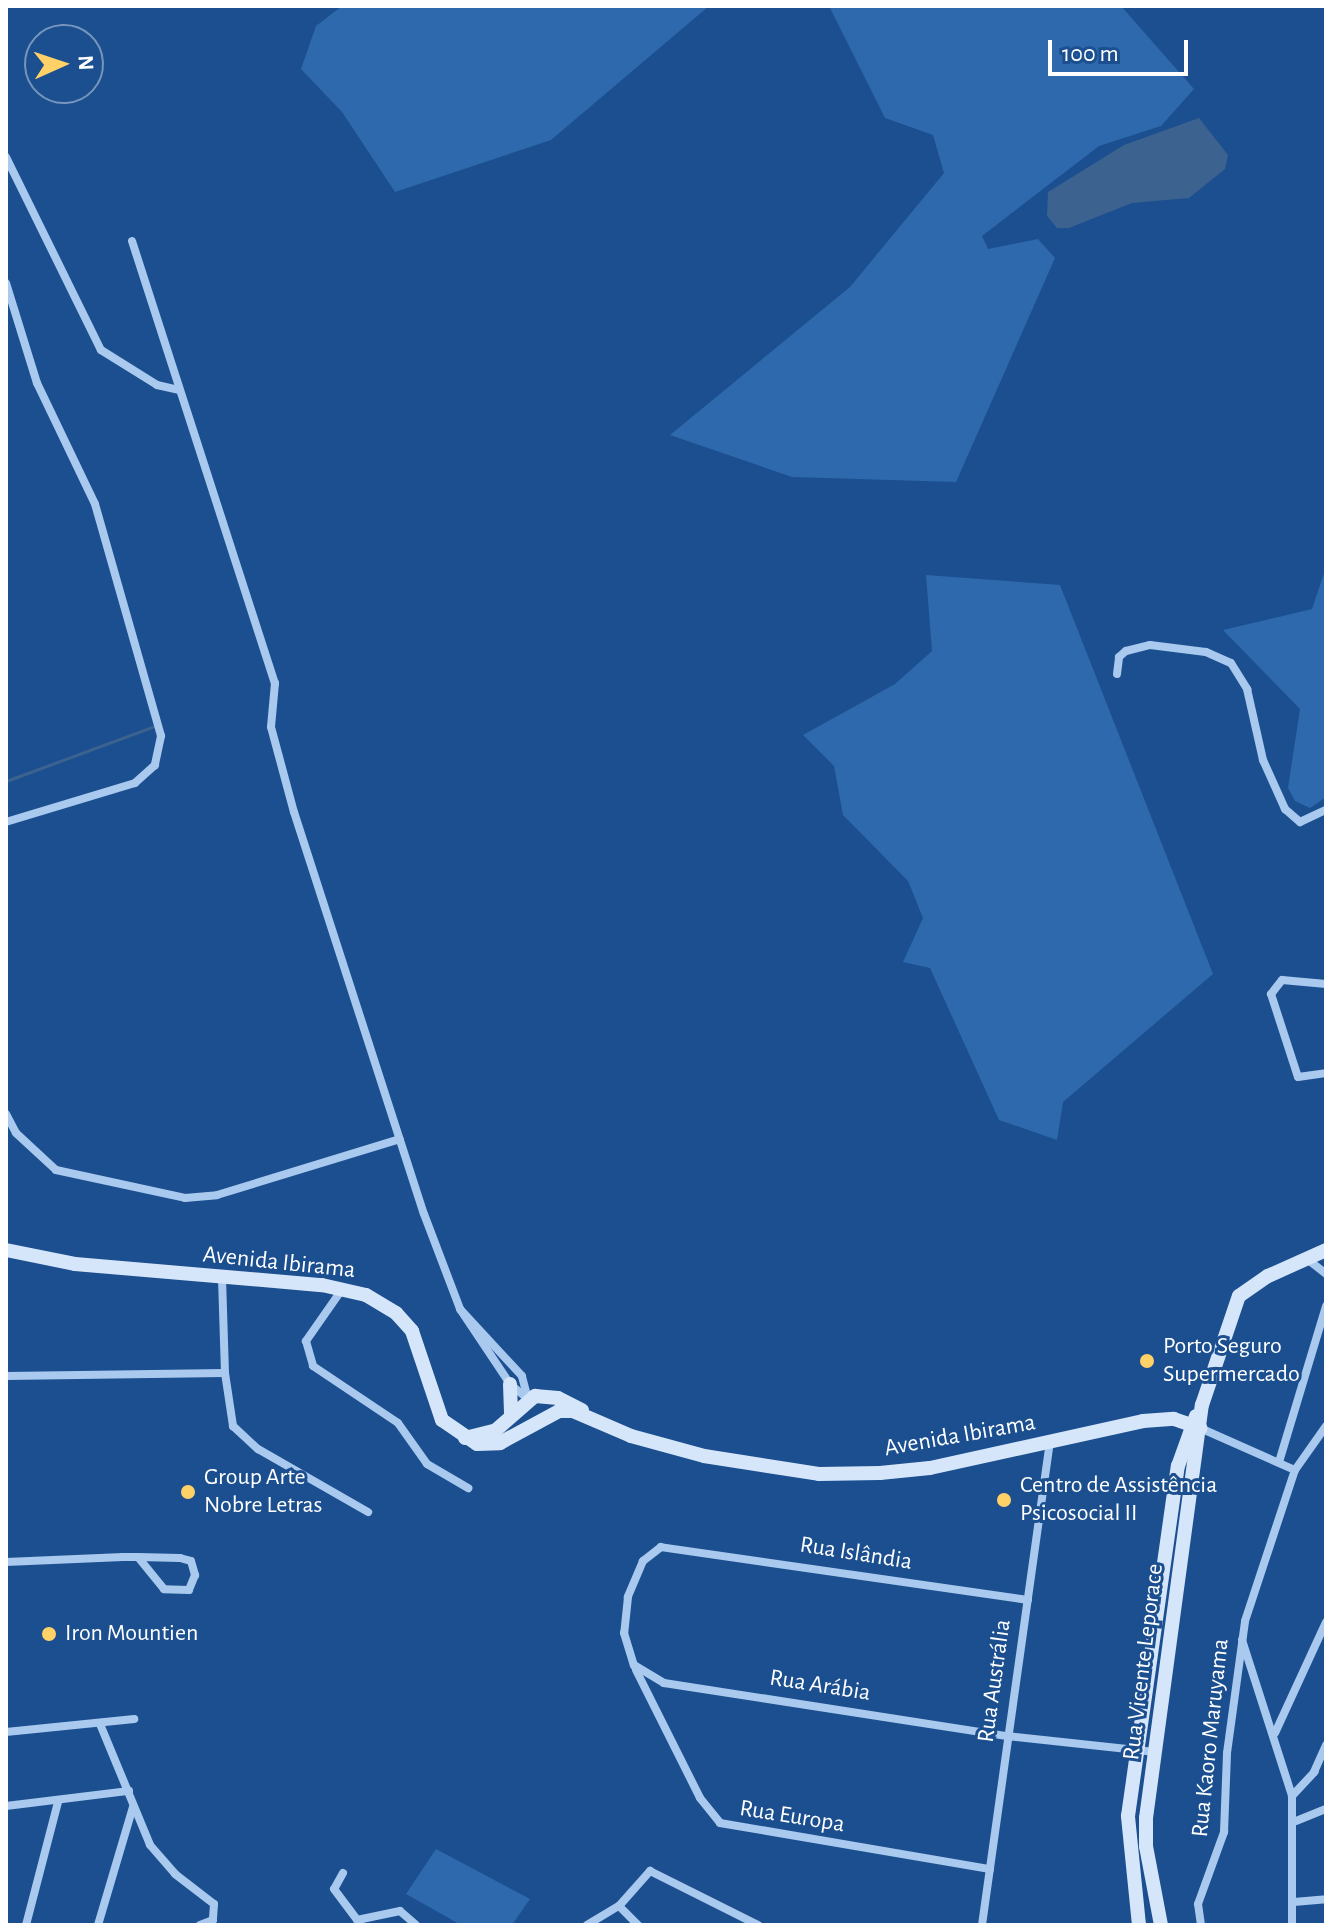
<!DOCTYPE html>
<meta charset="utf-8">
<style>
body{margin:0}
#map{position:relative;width:1332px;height:1931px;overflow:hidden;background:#1b4f8f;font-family:"Alegreya Sans",sans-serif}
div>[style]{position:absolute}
.green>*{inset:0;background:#2e69ad}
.water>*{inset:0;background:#3c6290}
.stream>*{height:3px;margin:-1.5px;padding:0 1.5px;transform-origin:1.5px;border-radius:1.5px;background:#3c6290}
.minor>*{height:8px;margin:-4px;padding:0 4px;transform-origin:4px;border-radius:4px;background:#a9c9ee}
.secondary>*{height:14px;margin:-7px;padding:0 7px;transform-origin:7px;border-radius:7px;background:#d6e6fa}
.dots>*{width:22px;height:22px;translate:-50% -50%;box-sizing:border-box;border:4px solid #1b4f8f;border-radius:50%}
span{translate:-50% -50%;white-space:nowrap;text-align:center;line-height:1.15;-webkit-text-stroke:6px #1b4f8f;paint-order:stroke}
.street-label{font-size:24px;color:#fff}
.poi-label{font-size:24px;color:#fff}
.left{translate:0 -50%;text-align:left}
.frame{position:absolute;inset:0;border:8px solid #fff;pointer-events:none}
.north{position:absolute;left:24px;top:24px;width:80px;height:80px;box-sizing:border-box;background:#1b4f8f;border:2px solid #7695bc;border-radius:50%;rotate:87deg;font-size:22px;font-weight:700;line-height:32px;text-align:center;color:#fff}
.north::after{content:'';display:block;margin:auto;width:28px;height:36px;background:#ffd166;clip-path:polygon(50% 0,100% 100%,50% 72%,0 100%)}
.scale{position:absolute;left:1048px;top:40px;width:140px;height:36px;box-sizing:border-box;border:4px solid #fff;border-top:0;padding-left:10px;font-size:24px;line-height:28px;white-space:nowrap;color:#fff;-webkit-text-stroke:6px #1b4f8f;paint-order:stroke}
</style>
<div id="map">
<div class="green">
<div style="clip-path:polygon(342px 6px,709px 6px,551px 140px,395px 192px,342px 112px,301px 69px,316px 26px)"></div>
<div style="clip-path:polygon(829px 6px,1121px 6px,1194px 89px,1161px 126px,1099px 146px,982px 236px,988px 249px,1038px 239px,1055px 258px,956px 482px,792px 477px,670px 435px,850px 287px,944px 173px,933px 135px,885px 118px)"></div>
<div style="clip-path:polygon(1326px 567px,1326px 797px,1310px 808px,1295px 801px,1288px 788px,1300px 709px,1223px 630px,1312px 609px)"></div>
<div style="clip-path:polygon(926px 575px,1060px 585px,1213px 974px,1063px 1102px,1057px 1140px,999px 1120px,930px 968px,903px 962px,923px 918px,908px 881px,843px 815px,834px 766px,803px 735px,895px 684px,932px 651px)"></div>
<div style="clip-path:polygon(436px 1849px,530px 1899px,512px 1925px,461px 1925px,406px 1894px)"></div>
</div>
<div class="water">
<div style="clip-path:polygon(1199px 118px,1228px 155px,1225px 169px,1189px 198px,1132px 203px,1069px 228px,1057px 228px,1047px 216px,1048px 192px,1124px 145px)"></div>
</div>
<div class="stream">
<div style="left:6px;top:781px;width:156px;rotate:-20.3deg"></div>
</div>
<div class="minor">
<div style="left:6px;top:157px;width:215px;rotate:63.8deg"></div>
<div style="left:101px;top:350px;width:66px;rotate:32deg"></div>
<div style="left:157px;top:385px;width:22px;rotate:13deg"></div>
<div style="left:132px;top:241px;width:465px;rotate:72.1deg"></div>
<div style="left:275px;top:683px;width:44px;rotate:95.2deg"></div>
<div style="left:271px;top:727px;width:88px;rotate:74.9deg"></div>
<div style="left:294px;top:812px;width:422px;rotate:72.1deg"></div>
<div style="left:424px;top:1214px;width:102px;rotate:69.2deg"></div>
<div style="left:460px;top:1309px;width:90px;rotate:56.3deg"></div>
<div style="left:510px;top:1384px;width:23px;rotate:40deg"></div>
<div style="left:528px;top:1399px;width:24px;rotate:-105deg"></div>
<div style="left:522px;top:1376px;width:91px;rotate:-132.8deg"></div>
<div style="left:6px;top:283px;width:105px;rotate:72.8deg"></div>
<div style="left:37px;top:383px;width:134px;rotate:64.4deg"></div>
<div style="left:95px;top:504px;width:241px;rotate:74.1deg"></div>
<div style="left:161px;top:736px;width:30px;rotate:102deg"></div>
<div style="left:155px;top:765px;width:27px;rotate:138deg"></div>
<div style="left:135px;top:783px;width:135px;rotate:163.2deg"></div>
<div style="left:1117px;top:674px;width:17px;rotate:-83deg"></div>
<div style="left:1119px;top:657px;width:9px;rotate:-41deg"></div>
<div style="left:1126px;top:651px;width:25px;rotate:-14deg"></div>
<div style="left:1150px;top:645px;width:56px;rotate:7.1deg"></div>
<div style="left:1206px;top:652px;width:27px;rotate:24deg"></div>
<div style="left:1231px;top:663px;width:31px;rotate:58deg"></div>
<div style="left:1247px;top:689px;width:73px;rotate:77.3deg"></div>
<div style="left:1263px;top:760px;width:54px;rotate:65.8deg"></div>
<div style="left:1285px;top:809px;width:20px;rotate:41deg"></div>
<div style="left:1300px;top:822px;width:29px;rotate:-25deg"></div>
<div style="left:1326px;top:984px;width:44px;rotate:-174.8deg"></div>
<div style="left:1282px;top:980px;width:18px;rotate:128deg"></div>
<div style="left:1271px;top:994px;width:87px;rotate:72deg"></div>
<div style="left:1298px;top:1077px;width:28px;rotate:-8deg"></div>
<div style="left:6px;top:1114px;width:21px;rotate:62deg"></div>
<div style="left:16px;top:1133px;width:54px;rotate:42.8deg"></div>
<div style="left:56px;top:1170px;width:132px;rotate:12.2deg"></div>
<div style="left:185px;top:1198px;width:32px;rotate:-5deg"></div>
<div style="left:217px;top:1195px;width:191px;rotate:-17deg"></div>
<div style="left:1307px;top:1259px;width:24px;rotate:38deg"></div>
<div style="left:222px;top:1278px;width:95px;rotate:88.2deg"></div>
<div style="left:225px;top:1373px;width:54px;rotate:81.4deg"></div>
<div style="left:233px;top:1426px;width:34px;rotate:43deg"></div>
<div style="left:258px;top:1449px;width:127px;rotate:29.8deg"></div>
<div style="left:343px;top:1288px;width:65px;rotate:124.9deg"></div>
<div style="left:306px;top:1341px;width:26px;rotate:74deg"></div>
<div style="left:313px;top:1366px;width:102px;rotate:33.8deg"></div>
<div style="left:398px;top:1423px;width:50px;rotate:54.7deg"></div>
<div style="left:427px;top:1464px;width:48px;rotate:30.3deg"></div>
<div style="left:6px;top:1376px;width:219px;rotate:-0.8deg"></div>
<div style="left:1200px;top:1428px;width:104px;rotate:23.9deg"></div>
<div style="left:1279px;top:1462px;width:163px;rotate:-73.2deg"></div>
<div style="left:6px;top:1562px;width:117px;rotate:-2.4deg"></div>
<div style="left:123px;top:1557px;width:15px"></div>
<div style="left:138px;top:1557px;width:42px;rotate:1.4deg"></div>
<div style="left:180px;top:1558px;width:11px;rotate:15deg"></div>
<div style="left:191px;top:1561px;width:15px;rotate:74deg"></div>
<div style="left:195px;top:1575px;width:16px;rotate:112deg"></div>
<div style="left:189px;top:1590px;width:25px;rotate:-178deg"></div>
<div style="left:164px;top:1589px;width:41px;rotate:-129.1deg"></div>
<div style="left:1028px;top:1600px;width:371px;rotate:-171.8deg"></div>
<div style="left:661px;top:1547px;width:23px;rotate:142deg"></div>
<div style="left:643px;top:1561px;width:39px;rotate:113deg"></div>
<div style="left:628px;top:1597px;width:36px;rotate:96deg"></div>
<div style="left:624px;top:1633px;width:34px;rotate:73deg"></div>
<div style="left:634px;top:1665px;width:35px;rotate:31deg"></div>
<div style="left:664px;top:1683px;width:347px;rotate:8.8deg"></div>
<div style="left:1007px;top:1736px;width:149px;rotate:6.2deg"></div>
<div style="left:1242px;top:1640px;width:164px;rotate:72.2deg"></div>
<div style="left:636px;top:1670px;width:143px;rotate:63.4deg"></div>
<div style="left:700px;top:1798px;width:32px;rotate:51deg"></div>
<div style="left:720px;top:1823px;width:274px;rotate:9.7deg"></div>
<div style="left:100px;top:1724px;width:131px;rotate:67.5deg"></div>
<div style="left:150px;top:1845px;width:38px;rotate:49deg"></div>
<div style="left:175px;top:1874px;width:49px;rotate:37.6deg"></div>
<div style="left:214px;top:1904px;width:16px;rotate:94deg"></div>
<div style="left:213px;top:1920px;width:14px;rotate:159deg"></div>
<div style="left:6px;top:1732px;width:129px;rotate:-5.8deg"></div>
<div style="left:1275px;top:1733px;width:122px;rotate:-65.3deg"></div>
<div style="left:6px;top:1806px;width:124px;rotate:-7deg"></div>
<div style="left:1296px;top:1821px;width:32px;rotate:-22deg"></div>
<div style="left:343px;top:1873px;width:18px;rotate:119deg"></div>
<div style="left:334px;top:1889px;width:45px;rotate:53.1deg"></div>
<div style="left:1294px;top:1902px;width:32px;rotate:-5deg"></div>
<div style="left:619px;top:1906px;width:27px;rotate:45deg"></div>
<div style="left:357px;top:1920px;width:44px;rotate:-11.8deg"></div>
<div style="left:400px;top:1911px;width:21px;rotate:41deg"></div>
<div style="left:26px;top:1925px;width:127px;rotate:-75.4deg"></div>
<div style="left:98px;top:1925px;width:123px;rotate:-73.5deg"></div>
<div style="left:587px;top:1925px;width:37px;rotate:-31deg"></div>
<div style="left:619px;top:1906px;width:47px;rotate:-48.5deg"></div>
<div style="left:650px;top:1871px;width:121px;rotate:26.6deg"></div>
<div style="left:982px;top:1925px;width:487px;rotate:-82deg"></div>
<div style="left:1201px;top:1925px;width:21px;rotate:-98deg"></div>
<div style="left:1198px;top:1904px;width:77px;rotate:-70.1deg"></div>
<div style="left:1224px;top:1832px;width:79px;rotate:-87.8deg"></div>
<div style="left:1227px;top:1753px;width:133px;rotate:-82.2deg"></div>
<div style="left:1245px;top:1621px;width:159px;rotate:-71.7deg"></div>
<div style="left:1295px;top:1470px;width:54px;rotate:-54.8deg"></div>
<div style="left:1292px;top:1925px;width:129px;rotate:-90deg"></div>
<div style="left:1292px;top:1796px;width:33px;rotate:-47deg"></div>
<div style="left:1314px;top:1772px;width:30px;rotate:-66deg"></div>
</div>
<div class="secondary">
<div style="left:6px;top:1250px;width:70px;rotate:11.5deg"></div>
<div style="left:75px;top:1264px;width:248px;rotate:4.9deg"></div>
<div style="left:322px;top:1285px;width:45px;rotate:12.8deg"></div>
<div style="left:366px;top:1295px;width:35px;rotate:31deg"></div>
<div style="left:396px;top:1313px;width:24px;rotate:48deg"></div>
<div style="left:412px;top:1331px;width:94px;rotate:71.4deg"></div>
<div style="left:442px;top:1420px;width:42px;rotate:34.4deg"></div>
<div style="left:477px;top:1444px;width:23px;rotate:-2deg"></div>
<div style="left:500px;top:1443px;width:67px;rotate:-28.5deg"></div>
<div style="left:559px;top:1411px;width:14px"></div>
<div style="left:573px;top:1411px;width:63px;rotate:23.3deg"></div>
<div style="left:631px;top:1436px;width:76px;rotate:15.3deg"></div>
<div style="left:704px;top:1456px;width:116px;rotate:8.9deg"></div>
<div style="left:819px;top:1474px;width:61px;rotate:-0.9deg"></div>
<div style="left:880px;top:1473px;width:50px;rotate:-5.7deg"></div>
<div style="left:930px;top:1468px;width:218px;rotate:-12.4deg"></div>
<div style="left:1143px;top:1421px;width:31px;rotate:-4deg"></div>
<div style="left:1174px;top:1419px;width:28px;rotate:19deg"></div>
<div style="left:510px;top:1384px;width:31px;rotate:88deg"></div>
<div style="left:465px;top:1438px;width:32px;rotate:-14deg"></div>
<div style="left:496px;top:1430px;width:52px;rotate:-41.1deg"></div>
<div style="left:535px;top:1396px;width:23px;rotate:5deg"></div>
<div style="left:558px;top:1398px;width:27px;rotate:27deg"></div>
<div style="left:1139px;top:1925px;width:110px;rotate:-95.8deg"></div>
<div style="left:1128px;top:1816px;width:354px;rotate:-81.9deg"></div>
<div style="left:1178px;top:1466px;width:53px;rotate:-70.2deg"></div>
<div style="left:1161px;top:1925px;width:80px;rotate:-100.8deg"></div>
<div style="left:1146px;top:1846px;width:28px;rotate:-90deg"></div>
<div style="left:1146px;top:1818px;width:417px;rotate:-82.3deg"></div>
<div style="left:1202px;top:1405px;width:115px;rotate:-71.3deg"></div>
<div style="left:1239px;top:1296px;width:35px;rotate:-35deg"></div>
<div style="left:1268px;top:1276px;width:64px;rotate:-24.1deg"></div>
</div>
<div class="dots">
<div style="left:1147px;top:1361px;background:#ffd166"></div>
<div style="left:188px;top:1492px;background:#ffd166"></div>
<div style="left:1004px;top:1500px;background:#ffd166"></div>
<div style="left:49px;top:1634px;background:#ffd166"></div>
</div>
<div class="street-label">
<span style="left:279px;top:1263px;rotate:6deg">Avenida Ibirama</span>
<span style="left:960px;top:1436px;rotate:-10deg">Avenida Ibirama</span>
<span style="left:856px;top:1554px;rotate:9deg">Rua Islândia</span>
<span style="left:1144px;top:1662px;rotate:-83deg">Rua Vicente Leporace</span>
<span style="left:995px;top:1681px;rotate:-82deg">Rua Austrália</span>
<span style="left:820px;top:1686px;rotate:9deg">Rua Arábia</span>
<span style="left:1211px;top:1738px;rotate:-84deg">Rua Kaoro Maruyama</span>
<span style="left:792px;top:1817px;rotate:9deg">Rua Europa</span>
</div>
<div class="poi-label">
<span class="left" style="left:1163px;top:1361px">Porto Seguro<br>Supermercado</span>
<span class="left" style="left:204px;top:1492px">Group Arte<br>Nobre Letras</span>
<span class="left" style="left:1020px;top:1500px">Centro de Assistência<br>Psicosocial II</span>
<span class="left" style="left:65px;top:1634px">Iron Mountien</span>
</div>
<div class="frame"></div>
<div class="north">N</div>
<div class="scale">100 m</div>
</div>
